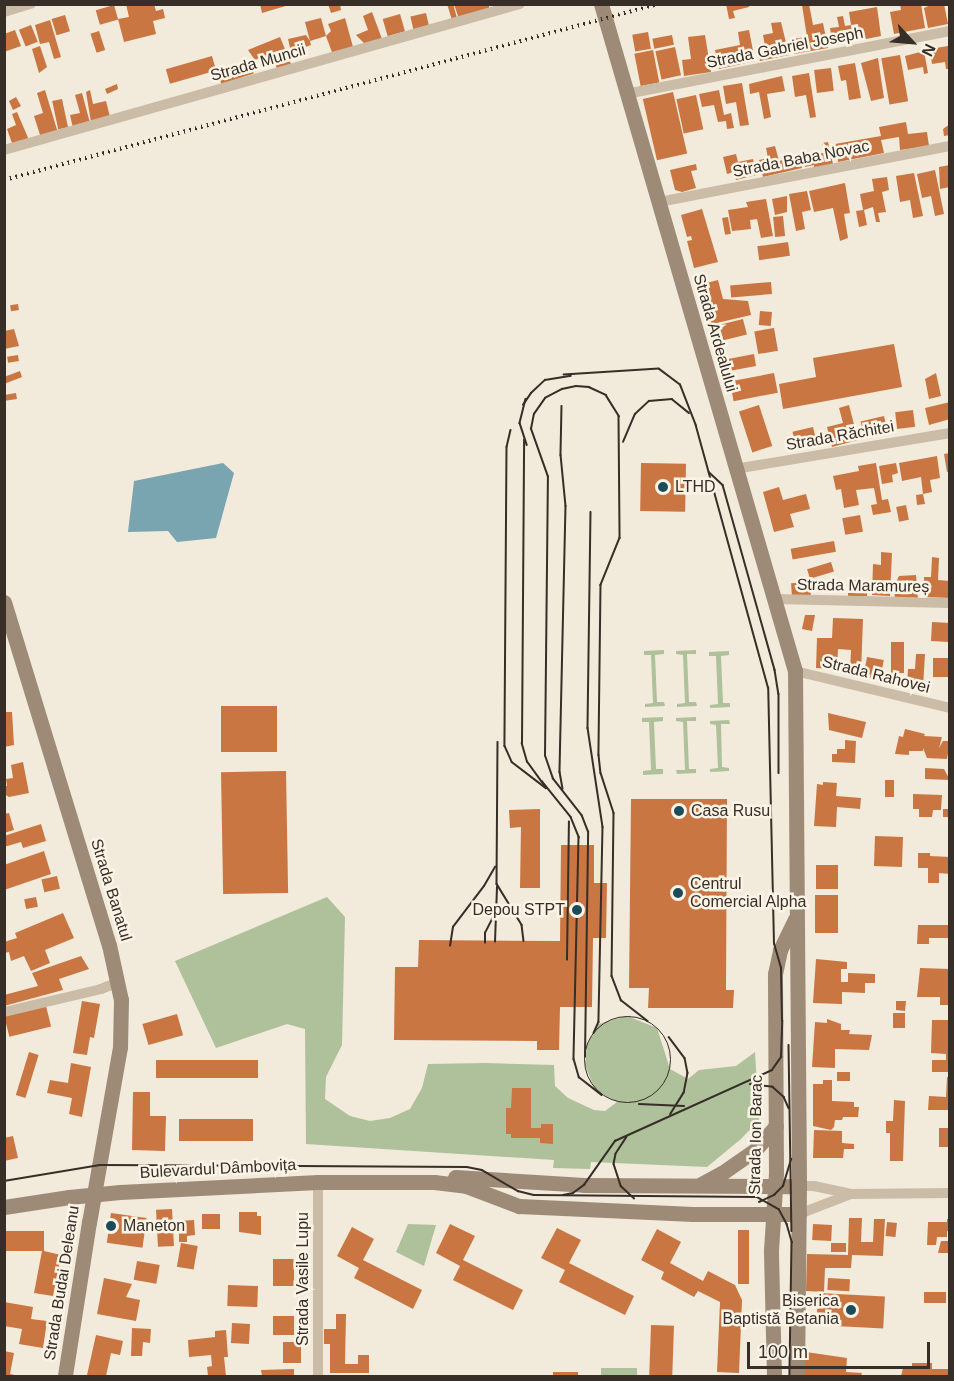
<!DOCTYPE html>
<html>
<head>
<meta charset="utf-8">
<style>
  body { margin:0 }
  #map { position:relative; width:954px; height:1381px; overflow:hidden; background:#f2eada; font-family:Helvetica,sans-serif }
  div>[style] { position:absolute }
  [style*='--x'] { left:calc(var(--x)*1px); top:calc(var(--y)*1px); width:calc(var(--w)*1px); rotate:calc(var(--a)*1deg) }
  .green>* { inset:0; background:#aec19a; transform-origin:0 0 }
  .water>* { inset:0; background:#79a5b0 }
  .building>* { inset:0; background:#c97642; transform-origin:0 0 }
  .street>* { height:10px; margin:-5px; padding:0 5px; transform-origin:5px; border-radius:5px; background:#cabca6 }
  .secondary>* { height:15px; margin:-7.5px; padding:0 7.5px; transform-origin:7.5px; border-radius:7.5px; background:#9e8b77 }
  .tram>* { height:1.5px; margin:-0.75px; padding:0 0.75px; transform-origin:0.75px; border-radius:0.75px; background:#362e27 }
  .tram>.ring { margin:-0.75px; padding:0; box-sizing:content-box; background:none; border:1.5px solid #362e27; border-radius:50% }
  .rail>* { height:4px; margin-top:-2px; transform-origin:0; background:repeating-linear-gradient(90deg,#362e27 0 1.5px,transparent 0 6px) }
  .dots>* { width:16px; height:16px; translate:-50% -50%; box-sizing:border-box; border:3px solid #faf4e7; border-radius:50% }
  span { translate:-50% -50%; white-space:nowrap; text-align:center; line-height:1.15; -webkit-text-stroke:5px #faf4e7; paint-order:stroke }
  .street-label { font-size:16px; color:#362e27 }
  .poi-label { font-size:16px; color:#362e27 }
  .left { translate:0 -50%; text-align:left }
  .right { translate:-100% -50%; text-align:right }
  .frame { position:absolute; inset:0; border:6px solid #362e27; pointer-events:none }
  .north { position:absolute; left:882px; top:12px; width:60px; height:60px; -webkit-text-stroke:4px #faf4e7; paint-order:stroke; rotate:116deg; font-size:16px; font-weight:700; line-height:24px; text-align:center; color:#362e27 }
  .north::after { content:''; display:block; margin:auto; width:21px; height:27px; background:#362e27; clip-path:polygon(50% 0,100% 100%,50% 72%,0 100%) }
  .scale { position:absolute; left:747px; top:1342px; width:183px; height:27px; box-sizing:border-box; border:3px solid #362e27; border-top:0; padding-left:8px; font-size:18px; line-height:21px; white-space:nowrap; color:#362e27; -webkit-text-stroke:4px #faf4e7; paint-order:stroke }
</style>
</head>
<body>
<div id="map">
  <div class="green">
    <i style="clip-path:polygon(664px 650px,664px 654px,655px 655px,657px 702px,664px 702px,665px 706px,645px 707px,645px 704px,653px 703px,651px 655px,644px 655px,644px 651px)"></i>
    <i style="clip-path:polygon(696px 650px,696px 654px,687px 654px,689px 702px,696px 702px,697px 706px,677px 707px,677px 704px,685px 703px,683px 655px,676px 654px,676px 651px)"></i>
    <i style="clip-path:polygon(729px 651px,729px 655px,721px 656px,723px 703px,730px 703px,730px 707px,710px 708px,710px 705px,718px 704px,716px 656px,709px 656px,709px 652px)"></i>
    <i style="clip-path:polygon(663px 717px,663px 721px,654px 722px,656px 769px,663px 769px,663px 774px,643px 775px,643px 771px,651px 770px,649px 722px,642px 722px,642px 718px)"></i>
    <i style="clip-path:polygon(696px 717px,696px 721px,687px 721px,689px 769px,696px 769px,696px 773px,677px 774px,676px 770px,685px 770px,683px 722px,676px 721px,676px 718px)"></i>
    <i style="clip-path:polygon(729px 720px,730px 724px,721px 724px,722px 767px,729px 768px,729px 771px,710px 772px,710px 769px,718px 768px,716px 725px,710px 724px,710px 721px)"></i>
    <i style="clip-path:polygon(327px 897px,345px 917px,342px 1045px,326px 1077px,325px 1099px,350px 1116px,370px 1121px,390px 1118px,410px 1109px,422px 1088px,428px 1064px,486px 1063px,554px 1065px,555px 1086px,568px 1098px,594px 1110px,605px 1111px,617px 1102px,595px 1090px,585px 1065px,587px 1045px,598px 1024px,627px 1016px,657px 1028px,670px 1069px,688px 1079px,699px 1070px,736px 1066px,755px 1052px,759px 1120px,741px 1139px,707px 1167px,591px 1162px,590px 1169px,553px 1168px,554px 1160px,306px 1144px,305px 1029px,287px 1024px,216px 1048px,175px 961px)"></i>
    <i style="clip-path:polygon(408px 1224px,436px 1225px,424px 1266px,396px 1252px)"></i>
    <i style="left:637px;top:1368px;width:8px;height:36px;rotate:90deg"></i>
  </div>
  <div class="water">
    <i style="clip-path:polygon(223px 463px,234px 473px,216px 538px,177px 542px,168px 531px,128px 532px,134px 481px)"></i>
  </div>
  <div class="building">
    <i style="clip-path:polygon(126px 4px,154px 4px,156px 11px,163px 9px,165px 18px,153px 21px,156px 34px,124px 42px,118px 19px,129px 17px)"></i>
    <i style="clip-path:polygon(260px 4px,289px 4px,289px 5px,262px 13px)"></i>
    <i style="clip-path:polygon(328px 4px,340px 4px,341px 10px,331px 13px)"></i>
    <i style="clip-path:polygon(447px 4px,453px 4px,457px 18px,452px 20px)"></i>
    <i style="clip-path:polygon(454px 4px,489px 4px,489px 9px,459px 19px)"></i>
    <i style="clip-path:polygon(726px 4px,749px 4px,749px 7px,733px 11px,735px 18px,729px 19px)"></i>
    <i style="clip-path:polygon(809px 4px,813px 25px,823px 23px,828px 48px,794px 54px,792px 39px,807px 37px,802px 5px)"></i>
    <i style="clip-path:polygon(900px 4px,921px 4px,925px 28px,894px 34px,890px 12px,901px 10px)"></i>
    <i style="clip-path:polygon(933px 4px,944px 4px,948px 24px,928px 28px,924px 8px)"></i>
    <i style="left:114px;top:5px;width:15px;height:19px;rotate:74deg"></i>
    <i style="clip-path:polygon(877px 7px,881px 36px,861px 40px,858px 24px,851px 25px,854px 41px,833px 45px,830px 28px,839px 27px,837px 17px,843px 16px,845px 26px,851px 25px,849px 12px)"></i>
    <i style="clip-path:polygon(372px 12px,382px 39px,366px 45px,356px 35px,368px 30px,363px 16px)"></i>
    <i style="left:426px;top:13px;width:13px;height:16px;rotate:77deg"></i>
    <i style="left:400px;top:14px;width:18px;height:18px;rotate:74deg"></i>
    <i style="left:65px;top:15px;width:17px;height:14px;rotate:73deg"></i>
    <i style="clip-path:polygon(321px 18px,326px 36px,331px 31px,328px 24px,345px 18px,353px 47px,333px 55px,326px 36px,310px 41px,311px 45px,291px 52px,288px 39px,306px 35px,310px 41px,305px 22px)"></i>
    <i style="clip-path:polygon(50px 20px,61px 57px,54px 59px,49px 42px,40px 44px,35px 25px)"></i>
    <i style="clip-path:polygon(781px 22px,789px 55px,760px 61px,758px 47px,765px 46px,763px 35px,773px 33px,771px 23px)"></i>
    <i style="left:31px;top:25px;width:18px;height:13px;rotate:68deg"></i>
    <i style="clip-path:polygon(15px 30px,21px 46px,4px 52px,4px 34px)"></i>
    <i style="clip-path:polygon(749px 30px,755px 61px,719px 69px,715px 50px,740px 45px,738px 32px)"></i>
    <i style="left:99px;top:31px;width:20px;height:9px;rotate:72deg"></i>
    <i style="left:648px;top:32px;width:17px;height:16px;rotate:80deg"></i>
    <i style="left:672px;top:35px;width:10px;height:20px;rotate:79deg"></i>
    <i style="clip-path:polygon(705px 35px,711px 72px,684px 76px,682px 60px,691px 59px,688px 37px)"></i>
    <i style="clip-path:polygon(280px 37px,291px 64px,277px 69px,271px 53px,255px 60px,248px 50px)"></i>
    <i style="clip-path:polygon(40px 46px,47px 67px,39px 73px,32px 49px)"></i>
    <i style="clip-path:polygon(948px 46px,950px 69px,946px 69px,945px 62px,932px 64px,930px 49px)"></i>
    <i style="left:675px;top:47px;width:29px;height:20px;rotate:78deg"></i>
    <i style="left:653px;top:50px;width:33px;height:19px;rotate:79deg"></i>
    <i style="clip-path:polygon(924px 51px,928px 73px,924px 74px,923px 67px,908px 70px,905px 56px)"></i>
    <i style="left:900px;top:55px;width:47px;height:19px;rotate:80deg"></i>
    <i style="left:212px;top:56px;width:15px;height:48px;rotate:74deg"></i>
    <i style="clip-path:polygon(878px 58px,884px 98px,871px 101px,861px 63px)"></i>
    <i style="clip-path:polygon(855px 63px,861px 98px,849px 100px,846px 80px,841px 81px,838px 66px)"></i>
    <i style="left:251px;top:65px;width:9px;height:34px;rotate:72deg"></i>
    <i style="left:831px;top:68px;width:23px;height:17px;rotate:83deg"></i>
    <i style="clip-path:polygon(809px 73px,816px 117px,810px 118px,806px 95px,795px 97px,792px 76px)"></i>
    <i style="clip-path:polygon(782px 76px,785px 91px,767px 94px,771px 117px,764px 119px,759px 92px,750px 94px,749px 84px)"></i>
    <i style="clip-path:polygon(742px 83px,749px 125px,740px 126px,736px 102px,726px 104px,723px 86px)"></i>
    <i style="clip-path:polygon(117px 84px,118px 89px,107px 94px,105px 89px)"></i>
    <i style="clip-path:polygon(45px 90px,58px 133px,41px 138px,34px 116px,43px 113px,37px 93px)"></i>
    <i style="clip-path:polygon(90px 90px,93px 104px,106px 101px,110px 117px,91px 122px,86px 92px)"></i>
    <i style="clip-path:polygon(719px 90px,724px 115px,731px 113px,734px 128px,727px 129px,726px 121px,718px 122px,714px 105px,702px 107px,699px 94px)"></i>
    <i style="left:673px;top:92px;width:63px;height:31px;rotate:77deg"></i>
    <i style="clip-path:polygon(82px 93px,90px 123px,73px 128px,70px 115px,80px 113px,75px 95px)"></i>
    <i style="left:696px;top:95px;width:35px;height:20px;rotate:78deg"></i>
    <i style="clip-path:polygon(16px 97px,21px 106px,13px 110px,9px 101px)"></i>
    <i style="left:62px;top:99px;width:29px;height:10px;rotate:78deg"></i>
    <i style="clip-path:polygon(17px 112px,29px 140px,13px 146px,7px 129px,16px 125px,12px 114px)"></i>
    <i style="clip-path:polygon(906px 122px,908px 134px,927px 132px,929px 146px,900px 150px,899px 137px,881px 140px,884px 153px,838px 162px,835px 144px,881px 136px,879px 127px)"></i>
    <i style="clip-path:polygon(950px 124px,950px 135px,944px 136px,943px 129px)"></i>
    <i style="clip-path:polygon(828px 142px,833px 164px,814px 169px,814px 165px,805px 167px,802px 154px,824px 153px,822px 143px)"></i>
    <i style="clip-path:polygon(775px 146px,779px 161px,800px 156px,802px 168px,763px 177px,759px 160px,768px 158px,766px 148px)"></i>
    <i style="clip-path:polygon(736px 154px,738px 162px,753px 159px,756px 175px,736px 180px,734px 172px,727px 174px,723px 157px)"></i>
    <i style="clip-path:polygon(696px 164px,697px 170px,691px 171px,696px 188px,682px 192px,675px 190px,670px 170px)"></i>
    <i style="clip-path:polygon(950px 165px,950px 187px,940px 189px,939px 167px)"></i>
    <i style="clip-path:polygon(935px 170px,944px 214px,935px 216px,931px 196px,922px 198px,917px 174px)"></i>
    <i style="clip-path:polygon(914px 173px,923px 216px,913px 218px,910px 200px,900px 202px,896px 176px)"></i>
    <i style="clip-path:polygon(887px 177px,889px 190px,882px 192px,886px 212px,878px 213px,880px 222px,876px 222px,873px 207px,864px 210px,867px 225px,859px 227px,856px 211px,863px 210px,860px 194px,874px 191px,872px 179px)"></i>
    <i style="clip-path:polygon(845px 183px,850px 213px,844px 214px,848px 238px,840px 241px,833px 208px,814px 212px,809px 191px)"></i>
    <i style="clip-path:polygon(807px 191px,811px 210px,802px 212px,805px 229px,796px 231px,789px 194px)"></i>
    <i style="clip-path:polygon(787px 196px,787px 212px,775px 215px,772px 199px)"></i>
    <i style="clip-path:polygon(766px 199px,773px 236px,761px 238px,757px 219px,750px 220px,751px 229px,732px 231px,728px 210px,748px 207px,746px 202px)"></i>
    <i style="clip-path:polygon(702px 209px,718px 262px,694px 268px,687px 241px,692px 240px,691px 236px,687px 237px,681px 215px)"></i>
    <i style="left:783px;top:216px;width:20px;height:10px;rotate:84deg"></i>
    <i style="left:728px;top:217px;width:17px;height:6px;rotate:80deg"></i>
    <i style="left:788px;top:242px;width:14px;height:31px;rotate:82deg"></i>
    <i style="clip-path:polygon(718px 280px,723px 299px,748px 301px,751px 315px,708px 325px,699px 285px)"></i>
    <i style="left:771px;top:282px;width:12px;height:41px;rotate:85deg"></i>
    <i style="left:18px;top:304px;width:6px;height:8px;rotate:81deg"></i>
    <i style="left:760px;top:311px;width:12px;height:14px;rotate:5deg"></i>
    <i style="left:743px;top:319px;width:16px;height:28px;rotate:76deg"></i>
    <i style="left:774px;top:328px;width:23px;height:20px;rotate:80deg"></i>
    <i style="clip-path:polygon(14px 329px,19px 346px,4px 349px,4px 331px)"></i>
    <i style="clip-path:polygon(894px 344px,902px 387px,783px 409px,779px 384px,816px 377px,813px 358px)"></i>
    <i style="clip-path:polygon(754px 354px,756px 366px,729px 371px,723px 360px)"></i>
    <i style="left:18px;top:355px;width:6px;height:11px;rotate:81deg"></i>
    <i style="clip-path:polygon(20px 371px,22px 377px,4px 384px,4px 377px)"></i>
    <i style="left:774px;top:373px;width:20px;height:45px;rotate:79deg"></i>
    <i style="clip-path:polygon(936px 373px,941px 396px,929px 399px,925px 379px)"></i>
    <i style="left:16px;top:393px;width:6px;height:12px;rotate:81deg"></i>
    <i style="clip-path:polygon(950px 402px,950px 419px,929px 425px,925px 408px)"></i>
    <i style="left:759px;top:405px;width:43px;height:21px;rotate:72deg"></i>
    <i style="clip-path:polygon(849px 405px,858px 440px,832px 447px,827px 427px,843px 423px,839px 408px)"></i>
    <i style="left:913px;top:410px;width:17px;height:18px;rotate:83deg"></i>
    <i style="left:884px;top:416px;width:17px;height:24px;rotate:77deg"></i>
    <i style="left:813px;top:427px;width:17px;height:21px;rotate:77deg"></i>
    <i style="clip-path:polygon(950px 453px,950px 471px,947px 472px,944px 454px)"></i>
    <i style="clip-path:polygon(937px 456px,940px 478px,930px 480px,932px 492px,923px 494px,925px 504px,917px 505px,916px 495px,923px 494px,921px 477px,902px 481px,899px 463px)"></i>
    <i style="left:641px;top:463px;width:45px;height:48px;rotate:1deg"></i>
    <i style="clip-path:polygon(876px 463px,882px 500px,888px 499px,891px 512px,873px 515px,871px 505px,877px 504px,874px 488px,856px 490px,859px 505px,844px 508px,841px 489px,836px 490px,833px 476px,859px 471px,858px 466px)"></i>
    <i style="clip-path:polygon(896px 463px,898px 473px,892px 475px,893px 482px,882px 484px,879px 466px)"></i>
    <i style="clip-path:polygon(779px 487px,783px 500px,806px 494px,810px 509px,790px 514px,794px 527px,774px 532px,763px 492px)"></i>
    <i style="left:906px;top:505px;width:15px;height:10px;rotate:79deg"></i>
    <i style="left:860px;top:515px;width:17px;height:18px;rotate:80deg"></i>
    <i style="left:834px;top:541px;width:11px;height:44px;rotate:80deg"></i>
    <i style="clip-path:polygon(881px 552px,892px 553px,890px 596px,872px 595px,873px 564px,881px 565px)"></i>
    <i style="clip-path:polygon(932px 557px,939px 558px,938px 580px,950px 581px,950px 598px,924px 597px,924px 577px,931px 577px)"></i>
    <i style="left:831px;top:562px;width:10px;height:25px;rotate:73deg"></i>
    <i style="clip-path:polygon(916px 575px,918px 600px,895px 601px,894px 586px,899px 576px)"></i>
    <i style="left:848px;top:580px;width:19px;height:16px"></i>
    <i style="left:810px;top:582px;width:15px;height:19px;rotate:86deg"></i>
    <i style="clip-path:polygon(805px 615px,815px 615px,812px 631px,802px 629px)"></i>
    <i style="clip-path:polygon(833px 618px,863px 619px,861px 673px,850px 673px,851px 650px,838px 649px,837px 669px,816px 668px,817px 638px,832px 638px)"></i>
    <i style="left:932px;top:622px;width:18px;height:19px;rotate:3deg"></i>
    <i style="left:891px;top:642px;width:13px;height:31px"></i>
    <i style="clip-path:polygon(916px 654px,925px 654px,923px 687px,907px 686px,908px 669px,915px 669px)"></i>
    <i style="left:867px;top:657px;width:17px;height:20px;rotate:10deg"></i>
    <i style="left:933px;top:658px;width:17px;height:19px"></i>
    <i style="left:221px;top:706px;width:56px;height:46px"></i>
    <i style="clip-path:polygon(4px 712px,12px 712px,14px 745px,4px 747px)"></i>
    <i style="clip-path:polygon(828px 713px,866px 722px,862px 738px,829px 730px)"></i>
    <i style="clip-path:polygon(905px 729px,925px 734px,924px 736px,942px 737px,939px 748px,943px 741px,950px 741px,947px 759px,927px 758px,923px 748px,923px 751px,909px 751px,909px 755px,895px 754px,899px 736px,903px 737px)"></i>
    <i style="clip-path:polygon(845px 740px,856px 741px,855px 763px,832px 762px,832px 754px,837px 754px,837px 749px,845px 749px)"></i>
    <i style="clip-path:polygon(23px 762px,29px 793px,9px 797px,4px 794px,4px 786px,7px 786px,6px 779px,13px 778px,11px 765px)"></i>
    <i style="clip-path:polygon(925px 768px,944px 769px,950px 780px,925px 779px)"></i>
    <i style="left:286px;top:771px;width:122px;height:65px;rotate:89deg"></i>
    <i style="left:885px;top:780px;width:9px;height:17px"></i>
    <i style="clip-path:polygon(823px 782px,837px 783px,836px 796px,861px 798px,860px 809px,837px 807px,836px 827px,814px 826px,817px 784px,823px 785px)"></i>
    <i style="clip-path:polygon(913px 794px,942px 795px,941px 810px,933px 810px,932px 817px,919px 817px,919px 809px,913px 809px)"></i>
    <i style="clip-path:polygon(631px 799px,727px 799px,726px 990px,734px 990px,733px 1008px,648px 1008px,649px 988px,629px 988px)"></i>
    <i style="clip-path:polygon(540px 809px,540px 888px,520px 888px,521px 827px,510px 828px,509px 810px)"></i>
    <i style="left:943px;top:809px;width:7px;height:8px"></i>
    <i style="clip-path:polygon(9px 813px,14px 830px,4px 833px,4px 814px)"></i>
    <i style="clip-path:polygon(41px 824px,46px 841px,23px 848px,21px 842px,4px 847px,4px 836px)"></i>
    <i style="left:875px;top:836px;width:28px;height:30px;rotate:2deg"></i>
    <i style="clip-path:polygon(561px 845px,594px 845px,594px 883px,607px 883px,606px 938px,593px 938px,592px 1007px,560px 1007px,559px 1050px,537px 1050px,537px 1041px,394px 1040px,395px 967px,418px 967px,419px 940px,560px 941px)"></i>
    <i style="clip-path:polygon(44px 851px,51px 874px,4px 890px,4px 865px)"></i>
    <i style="clip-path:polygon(918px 853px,930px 853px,930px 856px,950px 857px,950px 874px,939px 873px,939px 883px,928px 883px,928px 868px,918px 868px)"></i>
    <i style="left:816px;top:865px;width:22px;height:24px"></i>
    <i style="left:57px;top:876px;width:13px;height:16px;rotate:77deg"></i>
    <i style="left:815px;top:895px;width:23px;height:38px"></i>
    <i style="left:36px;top:897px;width:10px;height:12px;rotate:79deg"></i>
    <i style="clip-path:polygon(63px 913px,74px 938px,45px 950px,50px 963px,31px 971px,24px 956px,11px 961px,9px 952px,4px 953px,4px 942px,17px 938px,15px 933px)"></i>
    <i style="clip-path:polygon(918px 925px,950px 925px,950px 938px,929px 938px,929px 944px,917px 944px)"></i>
    <i style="clip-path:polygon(81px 956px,89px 969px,59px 979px,63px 990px,4px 1006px,4px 995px,38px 986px,32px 973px)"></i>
    <i style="clip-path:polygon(816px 959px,847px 962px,847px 969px,841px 969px,841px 982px,848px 982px,848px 973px,875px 974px,875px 983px,865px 983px,865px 993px,842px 992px,842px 1004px,813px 1003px)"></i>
    <i style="clip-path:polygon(920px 968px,950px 969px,950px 1005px,940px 1005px,940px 997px,917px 997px)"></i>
    <i style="clip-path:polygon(82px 1001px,100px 1004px,94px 1038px,90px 1037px,87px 1055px,73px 1053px)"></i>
    <i style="clip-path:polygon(896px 1001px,906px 1001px,905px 1011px,896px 1010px)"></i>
    <i style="left:46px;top:1006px;width:21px;height:43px;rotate:76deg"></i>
    <i style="left:893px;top:1013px;width:12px;height:15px"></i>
    <i style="left:177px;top:1014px;width:22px;height:36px;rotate:74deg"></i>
    <i style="clip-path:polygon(827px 1019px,841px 1024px,841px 1030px,850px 1030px,849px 1034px,872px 1035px,869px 1050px,835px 1049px,835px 1068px,812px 1067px,815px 1022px,827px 1023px)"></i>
    <i style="clip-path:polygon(932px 1020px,950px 1020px,950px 1072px,932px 1072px,932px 1060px,946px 1060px,946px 1054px,931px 1053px)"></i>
    <i style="left:29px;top:1052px;width:10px;height:45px;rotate:17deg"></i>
    <i style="left:156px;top:1060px;width:102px;height:18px"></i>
    <i style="clip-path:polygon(71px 1063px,91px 1067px,82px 1117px,69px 1114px,72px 1098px,47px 1093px,50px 1080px,68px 1083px)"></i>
    <i style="left:837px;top:1072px;width:13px;height:9px"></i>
    <i style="clip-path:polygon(947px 1077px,950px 1077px,950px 1110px,928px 1110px,929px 1096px,946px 1097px)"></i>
    <i style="clip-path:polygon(823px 1080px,832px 1080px,832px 1101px,854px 1102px,854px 1107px,859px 1107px,858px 1117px,843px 1117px,842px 1120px,835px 1120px,834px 1127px,831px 1130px,813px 1126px,813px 1084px,823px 1084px)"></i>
    <i style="clip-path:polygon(512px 1088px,531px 1088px,531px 1128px,541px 1128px,541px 1124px,553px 1124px,553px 1144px,540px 1143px,540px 1138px,511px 1138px,511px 1134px,506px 1134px,506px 1108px,511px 1108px)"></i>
    <i style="clip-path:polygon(133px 1092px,150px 1092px,150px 1116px,166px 1116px,165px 1151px,132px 1150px)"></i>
    <i style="clip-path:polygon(894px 1100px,905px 1101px,903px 1161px,890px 1161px,890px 1133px,886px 1133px,886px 1121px,893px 1121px)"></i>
    <i style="left:179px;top:1119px;width:74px;height:22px"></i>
    <i style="left:939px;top:1128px;width:11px;height:19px"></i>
    <i style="clip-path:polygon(814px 1130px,842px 1131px,842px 1143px,854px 1144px,854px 1149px,844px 1149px,843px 1158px,813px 1158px)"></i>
    <i style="clip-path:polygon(13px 1136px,18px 1158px,4px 1161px,4px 1138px)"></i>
    <i style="left:172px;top:1209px;width:37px;height:16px;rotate:87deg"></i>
    <i style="clip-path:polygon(239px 1212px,257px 1212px,257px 1216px,261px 1216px,261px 1235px,239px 1232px)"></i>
    <i style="left:111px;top:1213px;width:36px;height:30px;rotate:8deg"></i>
    <i style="left:202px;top:1214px;width:18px;height:15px"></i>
    <i style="clip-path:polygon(849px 1218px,862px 1218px,861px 1242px,873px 1242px,874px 1219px,885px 1219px,883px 1256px,852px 1255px,851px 1268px,825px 1268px,824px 1292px,806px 1291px,807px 1254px,848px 1255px)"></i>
    <i style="clip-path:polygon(947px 1219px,950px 1219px,950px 1231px,947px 1231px,947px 1237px,937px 1237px,936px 1245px,927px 1245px,928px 1222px,947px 1222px)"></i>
    <i style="clip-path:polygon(194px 1220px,195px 1235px,187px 1236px,187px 1242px,179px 1242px,179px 1221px)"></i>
    <i style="left:887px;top:1222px;width:10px;height:14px;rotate:6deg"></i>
    <i style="clip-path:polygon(450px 1224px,475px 1236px,463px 1260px,523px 1290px,513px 1310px,453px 1280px,460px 1266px,436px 1253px)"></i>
    <i style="left:813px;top:1224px;width:19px;height:16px;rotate:3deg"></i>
    <i style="clip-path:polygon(352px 1227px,374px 1239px,363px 1260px,422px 1290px,413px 1309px,354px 1278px,359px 1268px,337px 1256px)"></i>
    <i style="clip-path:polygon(557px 1228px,581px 1240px,569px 1263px,634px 1296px,625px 1315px,559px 1282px,565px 1270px,541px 1258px)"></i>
    <i style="clip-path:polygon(657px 1229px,681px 1242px,670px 1263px,703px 1281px,708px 1271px,735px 1285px,742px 1300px,739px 1373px,717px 1372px,720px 1302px,698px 1291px,694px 1297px,661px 1279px,664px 1272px,641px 1260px)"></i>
    <i style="left:749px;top:1230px;width:54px;height:11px;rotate:90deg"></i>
    <i style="clip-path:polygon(4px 1231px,44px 1231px,44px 1251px,61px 1255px,53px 1296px,34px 1293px,42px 1251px,4px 1251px)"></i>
    <i style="clip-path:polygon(941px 1241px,950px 1241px,950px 1253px,938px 1253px)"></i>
    <i style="left:181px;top:1243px;width:17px;height:24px;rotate:10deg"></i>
    <i style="left:831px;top:1243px;width:15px;height:9px"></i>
    <i style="left:273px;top:1259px;width:21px;height:27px"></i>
    <i style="left:137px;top:1261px;width:23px;height:19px;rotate:10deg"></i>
    <i style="clip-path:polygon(104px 1278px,132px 1284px,126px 1297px,140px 1300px,136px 1321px,97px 1314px)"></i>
    <i style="left:828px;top:1278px;width:22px;height:12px;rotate:3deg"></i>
    <i style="left:228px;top:1285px;width:30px;height:21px;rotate:2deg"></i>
    <i style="left:924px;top:1292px;width:22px;height:11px"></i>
    <i style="left:818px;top:1293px;width:67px;height:32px;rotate:3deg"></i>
    <i style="clip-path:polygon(4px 1302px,33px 1307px,31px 1319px,47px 1321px,43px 1348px,19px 1344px,22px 1329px,4px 1326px)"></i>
    <i style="clip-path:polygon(336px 1314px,346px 1314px,345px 1364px,358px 1364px,358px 1355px,369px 1355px,369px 1373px,330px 1373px,330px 1344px,324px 1344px,324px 1329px,336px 1329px)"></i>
    <i style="left:273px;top:1316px;width:21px;height:19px"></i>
    <i style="left:232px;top:1323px;width:18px;height:20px;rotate:3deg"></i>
    <i style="left:651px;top:1325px;width:23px;height:51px;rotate:2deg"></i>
    <i style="clip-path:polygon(132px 1328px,151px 1329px,150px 1343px,143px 1342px,142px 1356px,131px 1356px)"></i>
    <i style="clip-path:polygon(226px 1330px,228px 1357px,224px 1357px,226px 1376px,208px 1376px,207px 1367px,212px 1366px,211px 1355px,189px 1357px,188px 1340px,215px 1337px,215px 1331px)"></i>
    <i style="clip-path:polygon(96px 1335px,123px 1341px,120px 1355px,111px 1353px,106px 1376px,87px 1375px)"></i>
    <i style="left:283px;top:1342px;width:18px;height:21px"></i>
    <i style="clip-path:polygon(4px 1351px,14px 1353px,10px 1374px,19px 1376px,4px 1376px)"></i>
    <i style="clip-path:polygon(806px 1352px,847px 1358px,846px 1372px,862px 1373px,861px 1376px,803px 1376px)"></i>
    <i style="clip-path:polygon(912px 1363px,932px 1363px,932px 1369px,950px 1369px,950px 1376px,901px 1376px,903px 1368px,912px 1368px)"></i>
    <i style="clip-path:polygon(294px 1369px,294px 1376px,262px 1376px,261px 1370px)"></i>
    <i style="left:553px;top:1372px;width:25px;height:4px"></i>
  </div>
  <div class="street">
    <i style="--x:4;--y:12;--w:28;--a:-17"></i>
    <i style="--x:626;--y:94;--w:330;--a:-11"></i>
    <i style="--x:4;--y:150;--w:536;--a:-15.8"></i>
    <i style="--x:659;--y:202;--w:296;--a:-10.9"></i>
    <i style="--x:735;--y:469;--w:218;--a:-9.5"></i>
    <i style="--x:775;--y:599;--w:175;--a:1.3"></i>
    <i style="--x:795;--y:671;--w:159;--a:13.4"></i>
    <i style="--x:4;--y:1012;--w:100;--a:-13.3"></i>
    <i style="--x:101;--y:989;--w:18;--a:-22"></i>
    <i style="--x:799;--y:1186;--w:15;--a:0"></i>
    <i style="--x:814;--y:1186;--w:38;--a:12"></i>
    <i style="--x:851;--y:1194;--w:99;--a:-0.6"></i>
    <i style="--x:799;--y:1214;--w:56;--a:-21"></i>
    <i style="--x:318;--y:1376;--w:194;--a:-90"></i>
  </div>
  <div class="secondary">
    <i style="--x:601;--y:4;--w:695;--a:73.78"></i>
    <i style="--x:795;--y:671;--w:515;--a:89.55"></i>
    <i style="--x:799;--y:1186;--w:190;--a:90.6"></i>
    <i style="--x:4;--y:602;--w:359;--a:73"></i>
    <i style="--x:109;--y:945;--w:56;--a:77.7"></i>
    <i style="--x:121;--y:1000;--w:47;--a:91.2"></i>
    <i style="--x:120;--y:1047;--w:178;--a:100"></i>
    <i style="--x:89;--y:1222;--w:156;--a:98.9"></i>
    <i style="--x:455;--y:1177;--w:129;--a:3.5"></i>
    <i style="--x:584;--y:1185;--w:215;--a:0.3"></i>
    <i style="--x:701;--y:1184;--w:24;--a:-28"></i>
    <i style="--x:722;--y:1173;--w:40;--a:-34.9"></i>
    <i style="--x:755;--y:1150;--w:32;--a:-49"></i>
    <i style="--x:4;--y:1207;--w:66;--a:-8.7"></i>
    <i style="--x:69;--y:1197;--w:51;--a:-5.6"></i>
    <i style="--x:120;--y:1192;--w:198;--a:-2.9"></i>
    <i style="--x:318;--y:1182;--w:116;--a:0"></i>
    <i style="--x:434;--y:1182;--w:32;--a:7"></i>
    <i style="--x:466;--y:1186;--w:57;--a:20.7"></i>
    <i style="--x:519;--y:1206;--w:174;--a:2.6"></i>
    <i style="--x:693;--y:1214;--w:106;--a:0"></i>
    <i style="--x:774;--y:1376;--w:126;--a:-91.4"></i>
    <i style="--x:771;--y:1250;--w:77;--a:-86.3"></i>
    <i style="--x:776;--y:1173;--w:199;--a:-90.3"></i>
    <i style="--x:775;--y:974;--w:25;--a:-78"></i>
    <i style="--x:780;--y:950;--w:34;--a:-64"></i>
  </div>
  <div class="tram">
    <i style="--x:526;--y:399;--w:25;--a:104"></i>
    <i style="--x:520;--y:423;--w:23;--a:72"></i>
    <i style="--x:523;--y:405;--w:14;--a:-56"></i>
    <i style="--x:531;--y:393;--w:19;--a:-43"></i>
    <i style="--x:545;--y:380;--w:26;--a:-9"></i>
    <i style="--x:562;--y:406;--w:49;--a:91.2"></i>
    <i style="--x:561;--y:455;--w:51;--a:84.4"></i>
    <i style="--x:566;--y:506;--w:266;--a:91.3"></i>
    <i style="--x:560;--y:772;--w:17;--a:80"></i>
    <i style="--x:511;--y:430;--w:17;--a:103"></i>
    <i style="--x:507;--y:447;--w:299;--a:90.4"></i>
    <i style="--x:505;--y:746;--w:17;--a:66"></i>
    <i style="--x:512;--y:762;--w:43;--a:37.4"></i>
    <i style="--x:546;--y:788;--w:32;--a:-126"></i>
    <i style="--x:527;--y:762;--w:19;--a:-106"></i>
    <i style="--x:522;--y:744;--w:304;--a:-89.6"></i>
    <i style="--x:623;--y:442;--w:30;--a:-67"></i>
    <i style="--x:635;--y:414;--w:19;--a:-43"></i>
    <i style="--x:649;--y:401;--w:23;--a:-5"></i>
    <i style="--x:672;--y:399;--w:22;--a:39"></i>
    <i style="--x:709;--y:472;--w:19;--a:43"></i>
    <i style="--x:723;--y:485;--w:192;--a:74.3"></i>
    <i style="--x:775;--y:670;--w:24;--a:81"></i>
    <i style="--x:779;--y:694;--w:79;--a:90"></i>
    <i style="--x:591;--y:512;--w:216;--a:90.8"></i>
    <i style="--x:588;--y:728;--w:100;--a:81.4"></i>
    <i style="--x:603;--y:827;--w:195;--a:91.2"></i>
    <i style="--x:599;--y:1022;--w:12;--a:114"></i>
    <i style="--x:498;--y:742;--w:142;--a:90.4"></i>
    <i style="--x:497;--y:884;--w:48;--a:58.6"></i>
    <i style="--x:522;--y:925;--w:16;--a:83"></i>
    <i style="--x:542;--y:781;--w:46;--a:51.1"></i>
    <i style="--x:571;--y:817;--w:22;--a:68"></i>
    <i style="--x:579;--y:837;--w:222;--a:91.3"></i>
    <i style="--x:574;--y:1059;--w:19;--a:74"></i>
    <i style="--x:579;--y:1077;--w:29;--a:38"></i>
    <i style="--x:495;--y:942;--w:55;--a:-87.9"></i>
    <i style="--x:485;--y:943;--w:10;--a:-90"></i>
    <i style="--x:485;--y:933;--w:20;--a:-63"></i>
    <i style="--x:450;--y:946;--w:19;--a:-81"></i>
    <i style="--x:453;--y:927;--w:51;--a:-52.9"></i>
    <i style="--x:484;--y:886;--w:22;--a:-60"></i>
    <i style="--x:567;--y:960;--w:138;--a:-89.2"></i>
    <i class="ring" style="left:585px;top:1017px;width:84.5px;height:84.5px"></i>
    <i style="--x:669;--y:1037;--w:26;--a:53"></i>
    <i style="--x:685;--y:1058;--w:15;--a:79"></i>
    <i style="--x:688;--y:1073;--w:20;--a:101"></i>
    <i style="--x:684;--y:1093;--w:25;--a:122"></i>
    <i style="--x:789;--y:1045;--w:186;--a:89.1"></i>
    <i style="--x:585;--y:1057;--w:225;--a:-89.2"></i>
    <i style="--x:588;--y:832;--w:17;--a:-111"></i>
    <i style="--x:582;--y:816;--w:47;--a:-128.1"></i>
    <i style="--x:553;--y:779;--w:24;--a:-109"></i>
    <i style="--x:545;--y:756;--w:279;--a:-89.4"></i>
    <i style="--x:548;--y:477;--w:51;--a:-109.5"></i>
    <i style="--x:531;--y:429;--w:15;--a:-79"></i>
    <i style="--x:534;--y:414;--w:19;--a:-55"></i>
    <i style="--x:545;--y:398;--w:19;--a:-28"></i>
    <i style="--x:562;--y:389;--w:14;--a:-12"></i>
    <i style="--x:576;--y:386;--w:13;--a:4"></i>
    <i style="--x:589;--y:387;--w:19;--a:25"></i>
    <i style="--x:606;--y:395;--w:25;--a:58"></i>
    <i style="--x:619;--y:416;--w:122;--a:89.5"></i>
    <i style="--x:620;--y:538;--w:51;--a:112"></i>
    <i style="--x:601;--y:585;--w:170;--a:90.7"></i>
    <i style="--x:599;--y:755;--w:18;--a:84"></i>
    <i style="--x:601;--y:773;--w:42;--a:72"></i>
    <i style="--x:614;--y:813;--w:163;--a:90.7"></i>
    <i style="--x:612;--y:976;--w:26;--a:69"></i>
    <i style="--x:621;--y:1000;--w:34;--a:38"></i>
    <i style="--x:750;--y:1084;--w:23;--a:7"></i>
    <i style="--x:773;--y:1087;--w:15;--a:42"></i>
    <i style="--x:784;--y:1097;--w:12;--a:66"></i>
    <i style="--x:639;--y:1104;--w:45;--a:2.5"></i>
    <i style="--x:627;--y:1137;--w:20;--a:123"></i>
    <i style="--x:616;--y:1154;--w:10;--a:101"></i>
    <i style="--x:614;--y:1164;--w:23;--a:72"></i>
    <i style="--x:621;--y:1186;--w:18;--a:43"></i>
    <i style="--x:4;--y:1181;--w:97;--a:-9.5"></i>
    <i style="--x:100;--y:1165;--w:367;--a:0.3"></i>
    <i style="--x:467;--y:1167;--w:15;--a:11"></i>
    <i style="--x:482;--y:1170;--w:42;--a:30.3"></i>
    <i style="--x:518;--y:1191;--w:16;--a:14"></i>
    <i style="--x:534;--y:1195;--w:223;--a:0.5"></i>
    <i style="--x:757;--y:1197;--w:25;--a:29"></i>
    <i style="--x:779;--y:1209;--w:17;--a:62"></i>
    <i style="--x:787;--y:1224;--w:19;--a:74"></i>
    <i style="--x:792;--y:1242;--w:134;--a:90.9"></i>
    <i style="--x:563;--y:1195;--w:10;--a:-11"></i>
    <i style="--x:573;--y:1193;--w:14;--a:-36"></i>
    <i style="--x:584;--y:1185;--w:54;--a:-54.8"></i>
    <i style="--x:615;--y:1141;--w:172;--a:-24.3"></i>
    <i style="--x:772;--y:1070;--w:16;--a:-55"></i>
    <i style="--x:781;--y:1057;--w:36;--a:-88"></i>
    <i style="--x:782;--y:1021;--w:53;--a:-91.1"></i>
    <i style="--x:781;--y:968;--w:25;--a:-106"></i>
    <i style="--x:774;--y:944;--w:256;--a:-91.3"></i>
    <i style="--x:768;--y:688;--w:272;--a:-105.4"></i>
    <i style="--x:696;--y:426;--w:44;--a:-111.3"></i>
    <i style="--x:680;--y:385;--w:26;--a:-143"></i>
    <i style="--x:659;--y:369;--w:95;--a:176.4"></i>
    <i style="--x:759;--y:1202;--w:17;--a:-25"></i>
    <i style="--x:774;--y:1195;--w:13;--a:-45"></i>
    <i style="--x:783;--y:1186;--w:28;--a:-73"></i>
  </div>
  <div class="rail">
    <i style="--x:4;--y:180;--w:677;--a:-15.06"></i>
  </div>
  <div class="dots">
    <i style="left:663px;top:487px;background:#1c4c59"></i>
    <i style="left:679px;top:811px;background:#1c4c59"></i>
    <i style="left:678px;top:893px;background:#1c4c59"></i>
    <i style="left:577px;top:910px;background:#1c4c59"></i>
    <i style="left:111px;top:1226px;background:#1c4c59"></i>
    <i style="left:851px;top:1310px;background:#1c4c59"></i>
  </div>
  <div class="street-label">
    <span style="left:785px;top:48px;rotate:-11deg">Strada Gabriel Joseph</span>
    <span style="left:258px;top:63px;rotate:-16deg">Strada Muncii</span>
    <span style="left:801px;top:159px;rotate:-11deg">Strada Baba Novac</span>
    <span style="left:715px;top:333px;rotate:74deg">Strada Ardealului</span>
    <span style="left:840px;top:436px;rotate:-10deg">Strada Răchitei</span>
    <span style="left:863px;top:586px;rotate:1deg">Strada Maramureș</span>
    <span style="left:876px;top:675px;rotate:14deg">Strada Rahovei</span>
    <span style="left:111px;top:890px;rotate:73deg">Strada Banatul</span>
    <span style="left:756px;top:1135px;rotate:-89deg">Strada Ion Barac</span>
    <span style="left:218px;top:1169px;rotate:-3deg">Bulevardul Dâmbovița</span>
    <span style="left:303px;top:1279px;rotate:-90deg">Strada Vasile Lupu</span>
    <span style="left:62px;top:1283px;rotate:-81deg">Strada Budai Deleanu</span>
  </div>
  <div class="poi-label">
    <span class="left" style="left:675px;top:487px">LTHD</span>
    <span class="left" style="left:691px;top:811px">Casa Rusu</span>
    <span class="left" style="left:690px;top:893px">Centrul<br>Comercial Alpha</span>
    <span class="right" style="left:565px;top:910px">Depou STPT</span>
    <span class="left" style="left:123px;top:1226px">Maneton</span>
    <span class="right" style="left:839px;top:1310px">Biserica<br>Baptistă Betania</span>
  </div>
  <div class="frame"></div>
  <div class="north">N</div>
  <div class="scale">100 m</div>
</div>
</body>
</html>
